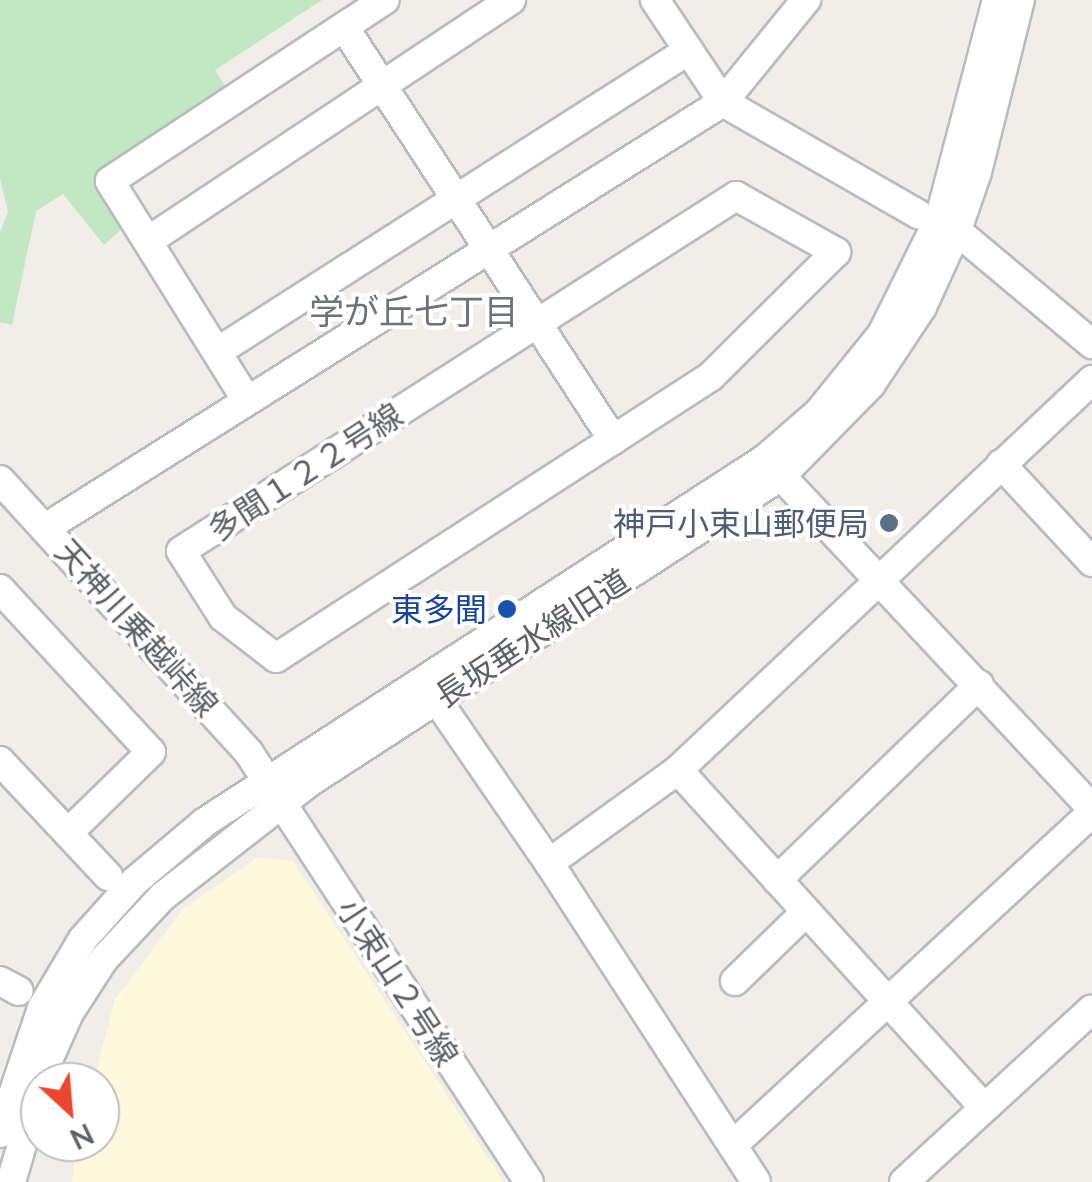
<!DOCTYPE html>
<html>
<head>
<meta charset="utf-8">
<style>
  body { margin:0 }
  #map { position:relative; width:1092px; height:1182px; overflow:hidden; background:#f0eee6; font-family:Lato,"Noto Sans JP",sans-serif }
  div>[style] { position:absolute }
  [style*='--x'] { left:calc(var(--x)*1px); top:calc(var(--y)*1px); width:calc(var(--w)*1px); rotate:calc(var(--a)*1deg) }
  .commercial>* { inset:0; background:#fef8dc }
  .green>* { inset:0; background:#c2e8c3 }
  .roads { filter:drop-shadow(2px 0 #b8bbc0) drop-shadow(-2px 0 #b8bbc0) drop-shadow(0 2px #b8bbc0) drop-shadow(0 -2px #b8bbc0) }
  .minor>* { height:28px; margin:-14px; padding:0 14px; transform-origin:14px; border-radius:14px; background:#fff }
  .dots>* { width:28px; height:28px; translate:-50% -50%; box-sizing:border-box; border:5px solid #fff; border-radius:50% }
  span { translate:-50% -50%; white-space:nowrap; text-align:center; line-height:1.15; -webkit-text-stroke:8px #fff; paint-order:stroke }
  .street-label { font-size:32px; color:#5d6166 }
  .service-label { font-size:32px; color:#4e5e75 }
  .right { translate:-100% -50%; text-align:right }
  .transit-label { font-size:32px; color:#164399 }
  .neighbourhood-label { font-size:35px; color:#6e7378 }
  .north { position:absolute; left:20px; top:1062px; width:100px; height:100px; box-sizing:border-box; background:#fff; border:2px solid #bec0c2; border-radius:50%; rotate:154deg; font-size:28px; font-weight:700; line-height:40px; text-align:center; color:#5d6166 }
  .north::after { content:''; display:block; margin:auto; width:35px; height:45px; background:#ed442f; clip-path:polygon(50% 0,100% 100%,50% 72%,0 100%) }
</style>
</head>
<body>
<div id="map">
  <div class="commercial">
    <i style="clip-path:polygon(258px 857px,293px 861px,504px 1182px,72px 1182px,77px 1142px,100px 1142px,100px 1082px,93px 1082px,115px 999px,183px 909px)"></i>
  </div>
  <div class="green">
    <i style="clip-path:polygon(0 0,322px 0,215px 70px,227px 89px,95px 178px,123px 228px,104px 245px,63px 194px,36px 211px,12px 325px,0 322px,0 232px,8px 212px,0 178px)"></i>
  </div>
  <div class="roads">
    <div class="minor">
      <i style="--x:655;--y:0;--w:123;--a:56.3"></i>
      <i style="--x:723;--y:102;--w:225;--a:29.9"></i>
      <i style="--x:344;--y:27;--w:493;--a:56.9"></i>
      <i style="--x:736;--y:196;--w:115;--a:29.2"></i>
      <i style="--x:836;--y:252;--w:177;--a:135.2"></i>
      <i style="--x:710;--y:377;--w:517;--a:147.08"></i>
      <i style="--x:276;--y:658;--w:67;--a:-142.3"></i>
      <i style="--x:223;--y:617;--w:78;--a:-122.5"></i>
      <i style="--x:181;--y:551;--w:659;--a:-32.6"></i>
      <i style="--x:945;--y:221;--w:192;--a:39.9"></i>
      <i style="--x:148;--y:241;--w:436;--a:-33.6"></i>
      <i style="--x:217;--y:352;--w:560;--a:-32.61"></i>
      <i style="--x:246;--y:399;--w:257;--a:-122"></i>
      <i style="--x:110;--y:181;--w:329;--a:-33.4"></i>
      <i style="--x:768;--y:462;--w:474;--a:46.9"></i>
      <i style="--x:1001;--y:464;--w:134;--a:47.1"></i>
      <i style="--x:0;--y:480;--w:369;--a:47.6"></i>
      <i style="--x:249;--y:753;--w:512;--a:56.87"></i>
      <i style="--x:47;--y:527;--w:798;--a:-32.16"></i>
      <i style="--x:723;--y:102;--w:132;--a:-50.9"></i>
      <i style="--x:0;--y:589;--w:222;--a:47.2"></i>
      <i style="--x:151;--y:752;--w:116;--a:135.7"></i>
      <i style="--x:428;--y:687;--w:214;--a:55.5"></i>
      <i style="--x:549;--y:863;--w:380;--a:57"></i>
      <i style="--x:0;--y:761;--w:158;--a:46.8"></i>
      <i style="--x:678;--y:770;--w:455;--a:47.8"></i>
      <i style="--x:549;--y:863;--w:159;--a:-35.8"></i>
      <i style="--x:678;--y:770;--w:569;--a:-43.29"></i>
      <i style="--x:777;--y:880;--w:281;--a:-44"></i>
      <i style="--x:0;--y:981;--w:21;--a:28"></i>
      <i style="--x:735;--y:981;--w:99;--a:-44.2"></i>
      <i style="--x:0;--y:1133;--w:132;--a:-71.4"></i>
      <i style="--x:42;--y:1008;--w:80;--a:-59.3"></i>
      <i style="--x:83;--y:939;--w:78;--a:-48.1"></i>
      <i style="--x:135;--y:881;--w:92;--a:-40.1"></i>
      <i style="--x:205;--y:822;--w:667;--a:-32.95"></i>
      <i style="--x:765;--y:459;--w:72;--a:-41"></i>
      <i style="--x:819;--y:412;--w:100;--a:-51.1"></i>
      <i style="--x:882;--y:334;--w:131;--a:-63.6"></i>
      <i style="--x:940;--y:217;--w:224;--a:-75.3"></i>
      <i style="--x:733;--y:1145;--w:489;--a:-42.8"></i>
      <i style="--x:11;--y:1182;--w:118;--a:-73.7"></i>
      <i style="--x:44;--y:1069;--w:61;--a:-65.9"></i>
      <i style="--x:69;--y:1013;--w:64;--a:-57.1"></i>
      <i style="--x:104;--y:959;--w:86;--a:-46.9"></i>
      <i style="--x:163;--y:896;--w:184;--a:-37.9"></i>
      <i style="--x:308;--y:783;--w:564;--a:-32.99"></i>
      <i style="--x:781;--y:476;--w:129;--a:-45.6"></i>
      <i style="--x:871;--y:384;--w:92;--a:-56.5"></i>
      <i style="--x:922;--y:307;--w:85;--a:-65.6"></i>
      <i style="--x:957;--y:230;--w:61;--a:-71"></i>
      <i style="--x:977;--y:172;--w:177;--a:-76"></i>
      <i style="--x:904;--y:1182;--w:255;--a:-42.6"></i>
    </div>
  </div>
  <div class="dots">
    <i style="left:889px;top:523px;background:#5c6f8a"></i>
    <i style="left:507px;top:609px;background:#1a4fb4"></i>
  </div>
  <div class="street-label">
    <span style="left:305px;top:472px;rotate:-33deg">多聞１２２号線</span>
    <span style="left:137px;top:628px;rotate:48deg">天神川乗越峠線</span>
    <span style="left:532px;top:638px;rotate:-33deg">長坂垂水線旧道</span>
    <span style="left:398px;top:982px;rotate:57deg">小束山２号線</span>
  </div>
  <div class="service-label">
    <span class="right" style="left:869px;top:523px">神戸小束山郵便局</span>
  </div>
  <div class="transit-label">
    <span class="right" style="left:487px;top:609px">東多聞</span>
  </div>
  <div class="neighbourhood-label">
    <span style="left:414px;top:310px">学が丘七丁目</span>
  </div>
  <div class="north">N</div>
</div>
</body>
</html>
